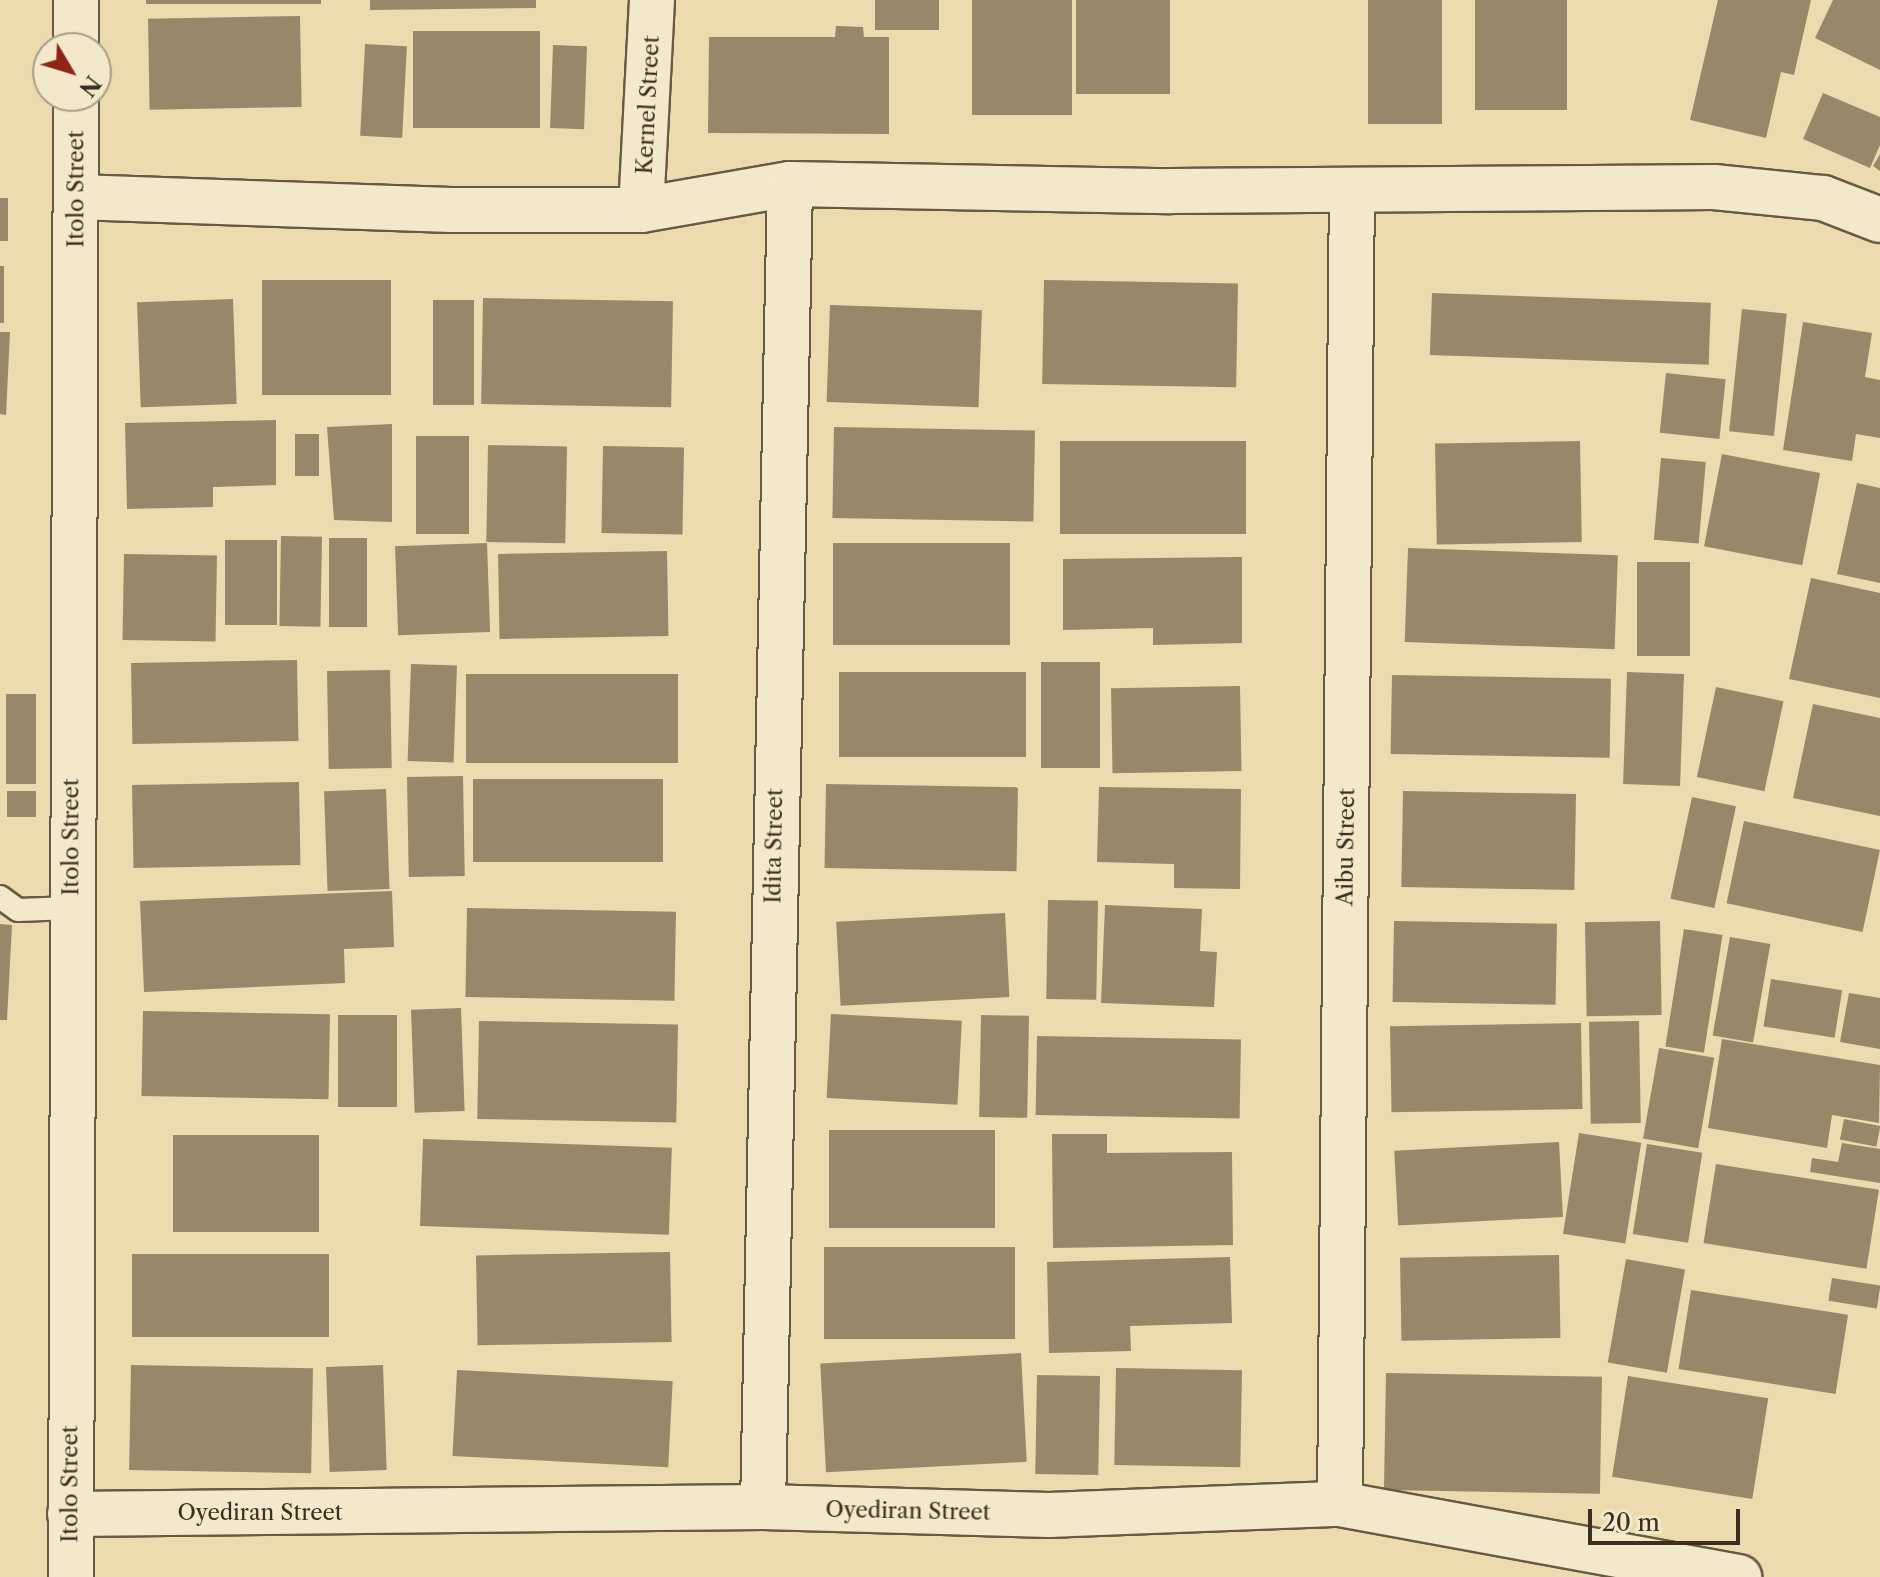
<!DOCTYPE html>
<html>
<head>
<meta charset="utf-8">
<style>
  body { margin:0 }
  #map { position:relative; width:1880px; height:1577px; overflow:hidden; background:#ecdbae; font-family:"Libre Caslon Text",serif }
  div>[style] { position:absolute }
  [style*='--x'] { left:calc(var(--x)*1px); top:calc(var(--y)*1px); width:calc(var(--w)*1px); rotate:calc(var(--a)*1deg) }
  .building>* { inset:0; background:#978869; transform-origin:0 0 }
  .roads { filter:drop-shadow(2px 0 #675a43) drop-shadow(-2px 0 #675a43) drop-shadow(0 2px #675a43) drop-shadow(0 -2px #675a43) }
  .lane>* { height:22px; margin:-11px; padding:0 11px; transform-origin:11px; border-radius:11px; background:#f3e8ca }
  .street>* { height:44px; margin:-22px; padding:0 22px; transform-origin:22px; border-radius:22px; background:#f3e8ca }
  span { translate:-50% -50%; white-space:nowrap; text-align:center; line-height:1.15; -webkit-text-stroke:6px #f3e8ca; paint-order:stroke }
  .street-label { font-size:22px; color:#3b2f1f }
  .north { position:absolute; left:32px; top:32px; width:80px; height:80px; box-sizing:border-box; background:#f3e8ca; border:2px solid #a99e86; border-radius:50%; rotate:128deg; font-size:22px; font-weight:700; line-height:32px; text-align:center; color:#3b2f1f }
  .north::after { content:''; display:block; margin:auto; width:28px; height:36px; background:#8f2418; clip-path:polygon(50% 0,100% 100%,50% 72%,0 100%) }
  .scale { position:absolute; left:1588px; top:1509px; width:152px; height:36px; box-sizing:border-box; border:4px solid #3b2f1f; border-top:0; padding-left:10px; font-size:24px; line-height:28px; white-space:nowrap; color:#3b2f1f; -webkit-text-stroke:6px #f3e8ca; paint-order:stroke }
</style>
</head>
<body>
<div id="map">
  <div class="building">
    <i style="left:146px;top:0;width:175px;height:4px"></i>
    <i style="clip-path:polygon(370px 0,536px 0,536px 8px,370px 10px)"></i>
    <i style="left:875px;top:0;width:64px;height:30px"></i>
    <i style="left:972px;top:0;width:100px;height:115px"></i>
    <i style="left:1076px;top:0;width:94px;height:94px"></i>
    <i style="left:1368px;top:0;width:74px;height:124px"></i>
    <i style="left:1475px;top:0;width:92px;height:110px"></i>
    <i style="clip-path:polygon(1718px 0,1811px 0,1794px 75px,1781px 72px,1766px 138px,1690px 120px)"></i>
    <i style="clip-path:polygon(1833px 0,1880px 0,1880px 70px,1815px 38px)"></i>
    <i style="left:300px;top:16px;width:91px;height:152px;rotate:89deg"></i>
    <i style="clip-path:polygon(836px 26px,863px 27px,864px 37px,889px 37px,889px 134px,708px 133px,709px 37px,835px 37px)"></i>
    <i style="left:540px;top:31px;width:97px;height:127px;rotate:90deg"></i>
    <i style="left:365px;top:44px;width:42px;height:92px;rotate:3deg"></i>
    <i style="left:553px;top:45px;width:34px;height:83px;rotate:2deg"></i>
    <i style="clip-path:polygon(1823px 93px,1880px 117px,1880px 145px,1870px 168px,1803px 139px)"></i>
    <i style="clip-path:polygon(1880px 154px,1880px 171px,1873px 166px)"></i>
    <i style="left:0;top:198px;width:8px;height:43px"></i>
    <i style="left:0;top:266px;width:4px;height:57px"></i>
    <i style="left:262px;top:280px;width:129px;height:115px"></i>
    <i style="left:1044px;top:280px;width:194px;height:104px;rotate:1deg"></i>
    <i style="left:1432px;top:293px;width:279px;height:62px;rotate:2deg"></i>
    <i style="left:483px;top:298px;width:190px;height:106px;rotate:1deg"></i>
    <i style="left:233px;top:299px;width:105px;height:96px;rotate:88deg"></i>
    <i style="left:433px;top:300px;width:41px;height:105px"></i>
    <i style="left:830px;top:305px;width:152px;height:97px;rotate:2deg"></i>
    <i style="left:1742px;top:309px;width:45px;height:123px;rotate:6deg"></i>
    <i style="clip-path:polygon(1803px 322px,1872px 333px,1865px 377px,1880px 380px,1880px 438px,1856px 434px,1852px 461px,1783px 450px)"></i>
    <i style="clip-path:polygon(0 332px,10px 332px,6px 415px,0 414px)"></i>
    <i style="left:1666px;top:373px;width:60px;height:60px;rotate:6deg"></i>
    <i style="clip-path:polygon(276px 420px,276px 485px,213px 487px,213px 507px,127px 509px,125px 423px)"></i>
    <i style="clip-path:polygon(392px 424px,392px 522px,334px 520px,327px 427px)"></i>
    <i style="left:834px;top:427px;width:201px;height:91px;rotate:1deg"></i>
    <i style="left:295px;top:434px;width:24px;height:42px"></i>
    <i style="left:416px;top:436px;width:53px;height:98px"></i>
    <i style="left:1060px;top:441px;width:186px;height:93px"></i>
    <i style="left:1580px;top:441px;width:101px;height:145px;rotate:89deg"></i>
    <i style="left:488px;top:445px;width:79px;height:97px;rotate:1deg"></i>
    <i style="left:603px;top:446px;width:81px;height:87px;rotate:1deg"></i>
    <i style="left:1722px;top:454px;width:100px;height:94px;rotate:11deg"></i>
    <i style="left:1661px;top:458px;width:45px;height:82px;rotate:5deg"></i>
    <i style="clip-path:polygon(1857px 483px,1880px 488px,1880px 583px,1837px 574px)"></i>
    <i style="left:281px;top:536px;width:41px;height:90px;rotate:1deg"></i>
    <i style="left:367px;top:538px;width:89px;height:38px;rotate:90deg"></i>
    <i style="left:225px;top:540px;width:52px;height:85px"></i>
    <i style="left:487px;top:543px;width:89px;height:92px;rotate:88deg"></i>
    <i style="left:833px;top:543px;width:177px;height:102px"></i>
    <i style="left:1408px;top:548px;width:210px;height:94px;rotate:2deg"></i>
    <i style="left:667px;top:551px;width:85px;height:169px;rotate:89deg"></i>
    <i style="left:124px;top:554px;width:93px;height:86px;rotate:1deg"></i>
    <i style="clip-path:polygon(1242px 557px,1242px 643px,1153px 645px,1153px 628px,1063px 630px,1063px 559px)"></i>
    <i style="left:1637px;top:562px;width:53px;height:94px"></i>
    <i style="clip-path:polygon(1811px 578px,1880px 593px,1880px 698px,1789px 679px)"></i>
    <i style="left:297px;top:660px;width:81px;height:166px;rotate:89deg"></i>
    <i style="left:1041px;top:662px;width:59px;height:106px"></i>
    <i style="left:411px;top:664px;width:46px;height:97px;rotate:2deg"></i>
    <i style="left:390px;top:670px;width:98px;height:63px;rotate:89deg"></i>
    <i style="left:839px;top:672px;width:187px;height:85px"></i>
    <i style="left:1627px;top:672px;width:57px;height:112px;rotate:2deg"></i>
    <i style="left:466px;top:674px;width:212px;height:89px"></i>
    <i style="left:1392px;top:675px;width:219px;height:79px;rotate:1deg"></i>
    <i style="left:1240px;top:686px;width:85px;height:129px;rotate:89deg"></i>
    <i style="left:1716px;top:687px;width:69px;height:92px;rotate:12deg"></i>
    <i style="left:36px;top:694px;width:90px;height:30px;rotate:90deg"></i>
    <i style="clip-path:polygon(1813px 704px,1880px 718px,1880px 816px,1793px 798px)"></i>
    <i style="left:463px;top:776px;width:100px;height:56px;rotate:89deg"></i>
    <i style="left:473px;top:779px;width:190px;height:83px"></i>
    <i style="left:299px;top:782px;width:83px;height:167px;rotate:89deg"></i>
    <i style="left:826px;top:784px;width:192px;height:84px;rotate:1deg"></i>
    <i style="clip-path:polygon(1099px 787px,1241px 789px,1240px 889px,1174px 888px,1174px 864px,1097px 862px)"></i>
    <i style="left:386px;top:789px;width:100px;height:62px;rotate:88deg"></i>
    <i style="left:7px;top:791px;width:29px;height:26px"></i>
    <i style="left:1576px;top:794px;width:96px;height:173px;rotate:91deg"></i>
    <i style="left:1692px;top:797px;width:45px;height:104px;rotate:12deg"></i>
    <i style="left:1744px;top:821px;width:139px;height:84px;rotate:12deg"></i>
    <i style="clip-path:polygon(392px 891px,394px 947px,344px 949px,345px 983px,144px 992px,140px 901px)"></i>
    <i style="left:1048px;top:900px;width:50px;height:99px;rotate:1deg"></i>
    <i style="clip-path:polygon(1105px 905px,1202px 909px,1200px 951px,1217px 952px,1214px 1007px,1101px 1003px)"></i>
    <i style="left:467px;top:908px;width:209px;height:89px;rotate:1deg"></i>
    <i style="left:1005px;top:913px;width:84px;height:169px;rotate:87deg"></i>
    <i style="left:1394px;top:921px;width:163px;height:81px;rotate:1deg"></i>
    <i style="left:1660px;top:921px;width:94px;height:75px;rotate:89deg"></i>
    <i style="clip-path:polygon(0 924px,12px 925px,7px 1020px,0 1020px)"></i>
    <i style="left:1684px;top:929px;width:39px;height:119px;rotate:9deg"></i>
    <i style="left:1730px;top:937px;width:41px;height:100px;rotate:10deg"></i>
    <i style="left:1771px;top:979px;width:72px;height:48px;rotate:9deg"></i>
    <i style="clip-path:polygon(1849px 993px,1880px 998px,1880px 1049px,1840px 1042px)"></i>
    <i style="left:461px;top:1008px;width:103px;height:50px;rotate:88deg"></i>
    <i style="left:143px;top:1011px;width:187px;height:85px;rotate:1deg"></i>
    <i style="left:831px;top:1014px;width:131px;height:84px;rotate:3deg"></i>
    <i style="left:338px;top:1015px;width:59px;height:92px"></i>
    <i style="left:981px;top:1015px;width:48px;height:102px;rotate:1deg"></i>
    <i style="left:479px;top:1021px;width:199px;height:98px;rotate:1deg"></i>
    <i style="left:1639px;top:1021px;width:102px;height:50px;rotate:89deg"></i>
    <i style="left:1581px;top:1023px;width:86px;height:191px;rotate:89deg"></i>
    <i style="left:1037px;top:1036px;width:204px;height:79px;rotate:1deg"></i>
    <i style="clip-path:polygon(1722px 1039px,1880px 1065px,1879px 1123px,1832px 1115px,1827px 1148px,1708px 1128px)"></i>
    <i style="left:1659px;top:1048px;width:56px;height:92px;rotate:10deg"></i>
    <i style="left:1844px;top:1119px;width:37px;height:21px;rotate:11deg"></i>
    <i style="left:829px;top:1130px;width:166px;height:98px"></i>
    <i style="left:1579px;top:1133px;width:63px;height:102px;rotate:9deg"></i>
    <i style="clip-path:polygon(1052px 1134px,1107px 1134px,1107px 1153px,1232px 1152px,1233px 1245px,1053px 1248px)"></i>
    <i style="left:173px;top:1135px;width:146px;height:97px"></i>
    <i style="left:423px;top:1139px;width:249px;height:87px;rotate:2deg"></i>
    <i style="left:1559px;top:1142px;width:75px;height:165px;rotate:87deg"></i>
    <i style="clip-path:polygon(1842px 1143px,1880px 1149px,1880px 1183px,1810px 1172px,1812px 1158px,1838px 1162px)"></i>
    <i style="left:1647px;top:1144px;width:56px;height:91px;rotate:9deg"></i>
    <i style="left:1716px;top:1164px;width:165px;height:80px;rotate:9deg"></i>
    <i style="left:824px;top:1247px;width:191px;height:92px"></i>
    <i style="left:670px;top:1252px;width:90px;height:194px;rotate:89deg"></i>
    <i style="left:329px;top:1254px;width:83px;height:197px;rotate:90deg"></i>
    <i style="left:1559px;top:1255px;width:83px;height:159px;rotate:89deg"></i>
    <i style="clip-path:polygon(1230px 1257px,1232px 1323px,1130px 1326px,1131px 1351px,1049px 1353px,1047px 1262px)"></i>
    <i style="left:1626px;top:1259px;width:60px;height:105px;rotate:10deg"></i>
    <i style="left:1832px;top:1278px;width:49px;height:23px;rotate:9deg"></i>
    <i style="left:1691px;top:1290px;width:159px;height:80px;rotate:9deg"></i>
    <i style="left:1021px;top:1353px;width:109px;height:201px;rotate:87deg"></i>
    <i style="left:131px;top:1365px;width:182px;height:105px;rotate:1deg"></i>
    <i style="left:383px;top:1365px;width:105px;height:57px;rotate:88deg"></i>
    <i style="left:1116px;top:1368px;width:126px;height:97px;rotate:1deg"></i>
    <i style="left:457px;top:1370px;width:216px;height:86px;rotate:3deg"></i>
    <i style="left:1386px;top:1373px;width:216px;height:117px;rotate:1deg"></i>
    <i style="left:1037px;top:1375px;width:63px;height:99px;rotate:1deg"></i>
    <i style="left:1628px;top:1376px;width:142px;height:102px;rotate:9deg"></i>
  </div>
  <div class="roads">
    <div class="lane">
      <i style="--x:0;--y:897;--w:22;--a:36"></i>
      <i style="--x:18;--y:910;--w:53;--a:-2.2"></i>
    </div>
    <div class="street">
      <i style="--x:76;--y:0;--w:48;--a:90"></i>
      <i style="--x:76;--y:197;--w:375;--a:2"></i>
      <i style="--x:451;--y:210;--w:190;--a:0"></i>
      <i style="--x:641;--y:210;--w:151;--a:-9.9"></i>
      <i style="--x:790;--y:184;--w:380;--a:1.1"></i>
      <i style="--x:1170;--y:191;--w:544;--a:-0.42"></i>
      <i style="--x:1714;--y:187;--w:110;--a:5.8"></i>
      <i style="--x:1823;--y:198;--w:61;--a:21.1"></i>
      <i style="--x:641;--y:210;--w:210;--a:-87"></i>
      <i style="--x:1340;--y:1504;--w:1313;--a:-89.48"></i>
      <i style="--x:763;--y:1507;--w:1323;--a:-88.83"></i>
      <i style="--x:70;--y:1514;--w:693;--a:-0.58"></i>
      <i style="--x:763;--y:1507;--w:286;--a:1.6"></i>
      <i style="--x:1049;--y:1515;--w:291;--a:-2.2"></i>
      <i style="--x:1340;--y:1504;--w:406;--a:10.4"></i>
      <i style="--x:71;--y:1577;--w:1481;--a:-89.81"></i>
    </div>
  </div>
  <div class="street-label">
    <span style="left:648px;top:105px;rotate:-87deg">Kernel Street</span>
    <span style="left:76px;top:189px;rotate:-90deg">Itolo Street</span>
    <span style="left:71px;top:837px;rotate:-90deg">Itolo Street</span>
    <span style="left:774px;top:846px;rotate:-89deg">Idita Street</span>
    <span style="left:1346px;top:847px;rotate:-89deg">Aibu Street</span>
    <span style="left:70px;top:1484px;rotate:-90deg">Itolo Street</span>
    <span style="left:908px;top:1511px;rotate:1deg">Oyediran Street</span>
    <span style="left:260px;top:1513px">Oyediran Street</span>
  </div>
  <div class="north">N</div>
  <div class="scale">20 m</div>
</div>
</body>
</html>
